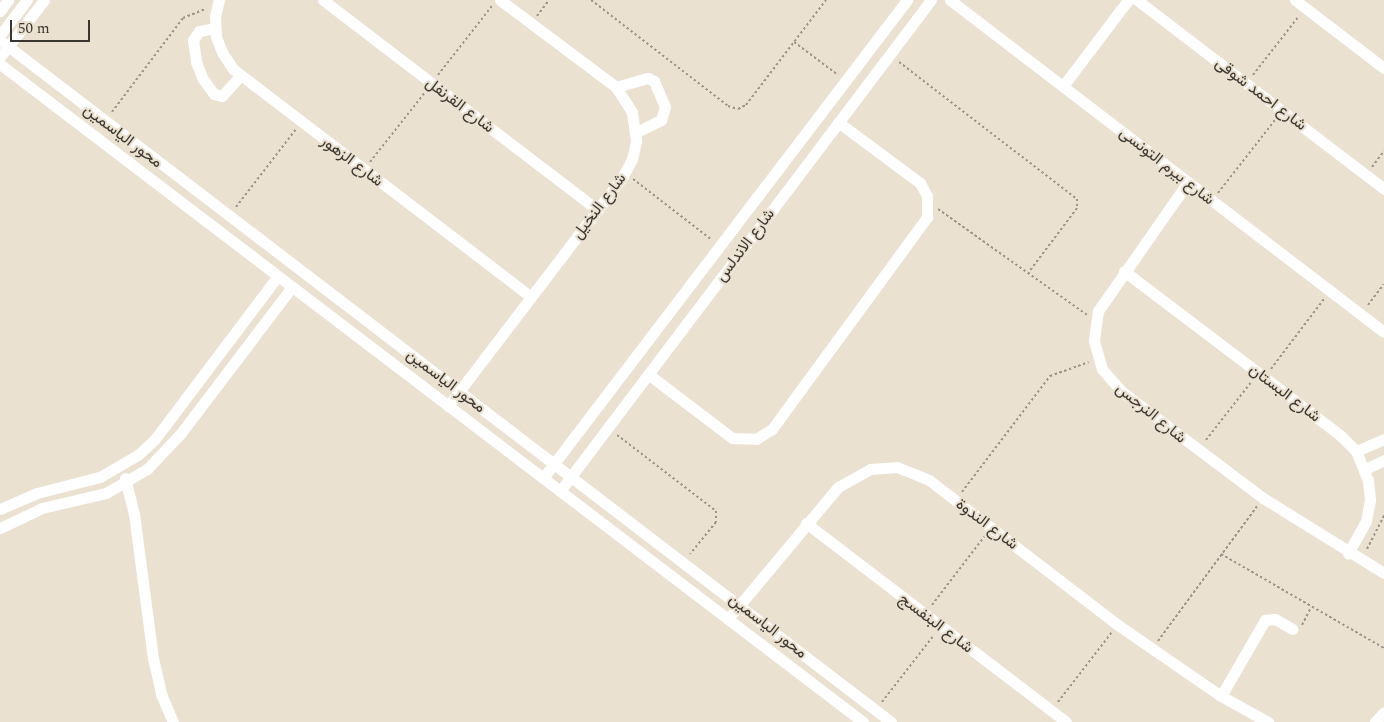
<!DOCTYPE html>
<html>
<head>
<meta charset="utf-8">
<style>
  body { margin:0 }
  #map { position:relative; width:1384px; height:722px; overflow:hidden; background:#ebe1d1; font-family:Spectral,Vazirmatn,serif }
  div>[style] { position:absolute }
  [style*='--x'] { left:calc(var(--x)*1px); top:calc(var(--y)*1px); width:calc(var(--w)*1px); rotate:calc(var(--a)*1deg) }
  .path>* { height:2px; margin-top:-1px; transform-origin:0; background:repeating-linear-gradient(90deg,#9a9387 0 2.5px,transparent 0 5px) }
  .minor>* { height:11px; margin:-5.5px; padding:0 5.5px; transform-origin:5.5px; border-radius:5.5px; background:#fff }
  span { translate:-50% -50%; white-space:nowrap; text-align:center; line-height:1.15; -webkit-text-stroke:4px #ebe1d1; paint-order:stroke }
  .street-label { font-size:16px; color:#3b3730 }
  .scale { position:absolute; left:10px; top:20px; width:80px; height:22px; box-sizing:border-box; border:2px solid #3b3730; border-top:0; padding-left:6px; font-size:15px; line-height:18px; white-space:nowrap; color:#3b3730; -webkit-text-stroke:4px #ebe1d1; paint-order:stroke }
</style>
</head>
<body>
<div id="map">
  <div class="path">
    <i style="--x:591;--y:0;--w:173;--a:37.7"></i>
    <i style="--x:728;--y:106;--w:10;--a:17"></i>
    <i style="--x:738;--y:109;--w:9;--a:-27"></i>
    <i style="--x:746;--y:105;--w:132;--a:-52.7"></i>
    <i style="--x:537;--y:16;--w:20;--a:-53"></i>
    <i style="--x:794;--y:42;--w:55;--a:36.9"></i>
    <i style="--x:899;--y:62;--w:225;--a:37.6"></i>
    <i style="--x:1077;--y:199;--w:9;--a:90"></i>
    <i style="--x:1077;--y:208;--w:81;--a:127"></i>
    <i style="--x:438;--y:75;--w:88;--a:-52"></i>
    <i style="--x:1253;--y:75;--w:75;--a:-52.1"></i>
    <i style="--x:112;--y:112;--w:118;--a:-52.9"></i>
    <i style="--x:183;--y:18;--w:24;--a:-22"></i>
    <i style="--x:370;--y:162;--w:90;--a:-51.7"></i>
    <i style="--x:1372;--y:167;--w:20;--a:-53"></i>
    <i style="--x:633;--y:179;--w:100;--a:37.7"></i>
    <i style="--x:1218;--y:193;--w:93;--a:-52"></i>
    <i style="--x:236;--y:207;--w:98;--a:-52.4"></i>
    <i style="--x:938;--y:209;--w:183;--a:35.4"></i>
    <i style="--x:1368;--y:305;--w:26;--a:-53"></i>
    <i style="--x:1271;--y:369;--w:88;--a:-52.9"></i>
    <i style="--x:617;--y:435;--w:125;--a:37.5"></i>
    <i style="--x:716;--y:511;--w:11;--a:90"></i>
    <i style="--x:716;--y:522;--w:41;--a:129.1"></i>
    <i style="--x:1206;--y:440;--w:75;--a:-52.1"></i>
    <i style="--x:962;--y:492;--w:146;--a:-52.8"></i>
    <i style="--x:1050;--y:376;--w:41;--a:-19.7"></i>
    <i style="--x:1367;--y:549;--w:38;--a:-63"></i>
    <i style="--x:1221;--y:554;--w:188;--a:30"></i>
    <i style="--x:932;--y:605;--w:86;--a:-52.6"></i>
    <i style="--x:1302;--y:625;--w:20;--a:-63"></i>
    <i style="--x:1158;--y:641;--w:167;--a:-53.7"></i>
    <i style="--x:882;--y:702;--w:85;--a:-52.2"></i>
    <i style="--x:1058;--y:702;--w:88;--a:-52.4"></i>
  </div>
  <div class="minor">
    <i style="--x:219;--y:0;--w:16;--a:104"></i>
    <i style="--x:215;--y:16;--w:21;--a:87"></i>
    <i style="--x:216;--y:37;--w:18;--a:68"></i>
    <i style="--x:223;--y:54;--w:18;--a:56"></i>
    <i style="--x:233;--y:69;--w:375;--a:37.4"></i>
    <i style="--x:323;--y:0;--w:346;--a:37.4"></i>
    <i style="--x:950;--y:0;--w:546;--a:37.42"></i>
    <i style="--x:1137;--y:0;--w:311;--a:37.4"></i>
    <i style="--x:1295;--y:0;--w:112;--a:37.4"></i>
    <i style="--x:0;--y:11;--w:14;--a:-54"></i>
    <i style="--x:215;--y:28;--w:16;--a:169"></i>
    <i style="--x:199;--y:31;--w:11;--a:124"></i>
    <i style="--x:193;--y:40;--w:22;--a:82"></i>
    <i style="--x:196;--y:62;--w:18;--a:68"></i>
    <i style="--x:203;--y:79;--w:19;--a:54"></i>
    <i style="--x:214;--y:94;--w:8;--a:14"></i>
    <i style="--x:222;--y:96;--w:27;--a:-48"></i>
    <i style="--x:0;--y:35;--w:44;--a:-52.4"></i>
    <i style="--x:0;--y:40;--w:1122;--a:37.43"></i>
    <i style="--x:0;--y:57;--w:72;--a:-52.3"></i>
    <i style="--x:0;--y:64;--w:1085;--a:37.32"></i>
    <i style="--x:1063;--y:86;--w:108;--a:-52.9"></i>
    <i style="--x:616;--y:87;--w:33;--a:-16"></i>
    <i style="--x:648;--y:78;--w:7;--a:27"></i>
    <i style="--x:654;--y:81;--w:28;--a:67"></i>
    <i style="--x:665;--y:107;--w:14;--a:107"></i>
    <i style="--x:661;--y:120;--w:28;--a:154"></i>
    <i style="--x:1188;--y:182;--w:157;--a:124.9"></i>
    <i style="--x:1098;--y:311;--w:30;--a:98"></i>
    <i style="--x:1094;--y:341;--w:29;--a:74"></i>
    <i style="--x:1102;--y:369;--w:29;--a:49"></i>
    <i style="--x:1121;--y:391;--w:178;--a:37"></i>
    <i style="--x:1263;--y:498;--w:142;--a:31.8"></i>
    <i style="--x:1124;--y:271;--w:273;--a:37.2"></i>
    <i style="--x:1341;--y:436;--w:21;--a:45"></i>
    <i style="--x:1356;--y:451;--w:31;--a:68"></i>
    <i style="--x:1368;--y:480;--w:20;--a:84"></i>
    <i style="--x:1370;--y:500;--w:21;--a:101"></i>
    <i style="--x:1366;--y:521;--w:37;--a:119"></i>
    <i style="--x:648;--y:374;--w:106;--a:37.3"></i>
    <i style="--x:732;--y:438;--w:24;--a:2"></i>
    <i style="--x:756;--y:439;--w:19;--a:-32"></i>
    <i style="--x:772;--y:429;--w:263;--a:-53.8"></i>
    <i style="--x:927;--y:217;--w:21;--a:-90"></i>
    <i style="--x:927;--y:196;--w:15;--a:-118"></i>
    <i style="--x:920;--y:183;--w:102;--a:-143.4"></i>
    <i style="--x:448;--y:406;--w:289;--a:-52.7"></i>
    <i style="--x:623;--y:176;--w:19;--a:-62"></i>
    <i style="--x:632;--y:159;--w:18;--a:-77"></i>
    <i style="--x:636;--y:141;--w:29;--a:-98"></i>
    <i style="--x:632;--y:112;--w:30;--a:-123"></i>
    <i style="--x:616;--y:87;--w:145;--a:-143.1"></i>
    <i style="--x:1356;--y:451;--w:30;--a:-23"></i>
    <i style="--x:1365;--y:469;--w:21;--a:-25"></i>
    <i style="--x:125;--y:478;--w:37;--a:76"></i>
    <i style="--x:134;--y:514;--w:145;--a:82.5"></i>
    <i style="--x:153;--y:658;--w:37;--a:77"></i>
    <i style="--x:161;--y:694;--w:30;--a:67"></i>
    <i style="--x:543;--y:478;--w:601;--a:-52.71"></i>
    <i style="--x:560;--y:491;--w:615;--a:-52.93"></i>
    <i style="--x:0;--y:509;--w:40;--a:-23.4"></i>
    <i style="--x:37;--y:493;--w:65;--a:-14.3"></i>
    <i style="--x:100;--y:477;--w:45;--a:-30.5"></i>
    <i style="--x:139;--y:454;--w:22;--a:-43"></i>
    <i style="--x:155;--y:439;--w:204;--a:-53"></i>
    <i style="--x:806;--y:523;--w:327;--a:37.4"></i>
    <i style="--x:0;--y:528;--w:47;--a:-25.5"></i>
    <i style="--x:42;--y:508;--w:66;--a:-13.2"></i>
    <i style="--x:106;--y:493;--w:48;--a:-30.3"></i>
    <i style="--x:147;--y:469;--w:50;--a:-46.6"></i>
    <i style="--x:181;--y:433;--w:183;--a:-52.8"></i>
    <i style="--x:728;--y:619;--w:172;--a:-50.2"></i>
    <i style="--x:838;--y:487;--w:37;--a:-29"></i>
    <i style="--x:870;--y:469;--w:27;--a:-4"></i>
    <i style="--x:897;--y:467;--w:35;--a:22"></i>
    <i style="--x:929;--y:480;--w:238;--a:37.5"></i>
    <i style="--x:1118;--y:625;--w:125;--a:34.6"></i>
    <i style="--x:1221;--y:696;--w:54;--a:29"></i>
    <i style="--x:1221;--y:696;--w:88;--a:-59.9"></i>
    <i style="--x:1265;--y:620;--w:10;--a:-6"></i>
    <i style="--x:1275;--y:619;--w:20;--a:30"></i>
    <i style="--x:1375;--y:722;--w:13;--a:-48"></i>
  </div>
  <div class="street-label">
    <span style="left:1261px;top:94px;rotate:37deg">شارع احمد شوقى</span>
    <span style="left:460px;top:105px;rotate:37deg">شارع القرنفل</span>
    <span style="left:123px;top:136px;rotate:37deg">محور الياسمين</span>
    <span style="left:352px;top:161px;rotate:37deg">شارع الزهور</span>
    <span style="left:1167px;top:166px;rotate:38deg">شارع بيرم التونسى</span>
    <span style="left:599px;top:206px;rotate:-53deg">شارع النخيل</span>
    <span style="left:745px;top:245px;rotate:-53deg">شارع الاندلس</span>
    <span style="left:446px;top:381px;rotate:37deg">محور الياسمين</span>
    <span style="left:1285px;top:393px;rotate:37deg">شارع البستان</span>
    <span style="left:1151px;top:413px;rotate:39deg">شارع النرجس</span>
    <span style="left:987px;top:524px;rotate:37deg">شارع الندوة</span>
    <span style="left:936px;top:623px;rotate:37deg">شارع البنفسج</span>
    <span style="left:768px;top:626px;rotate:38deg">محور الياسمين</span>
  </div>
  <div class="scale">50 m</div>
</div>
</body>
</html>
